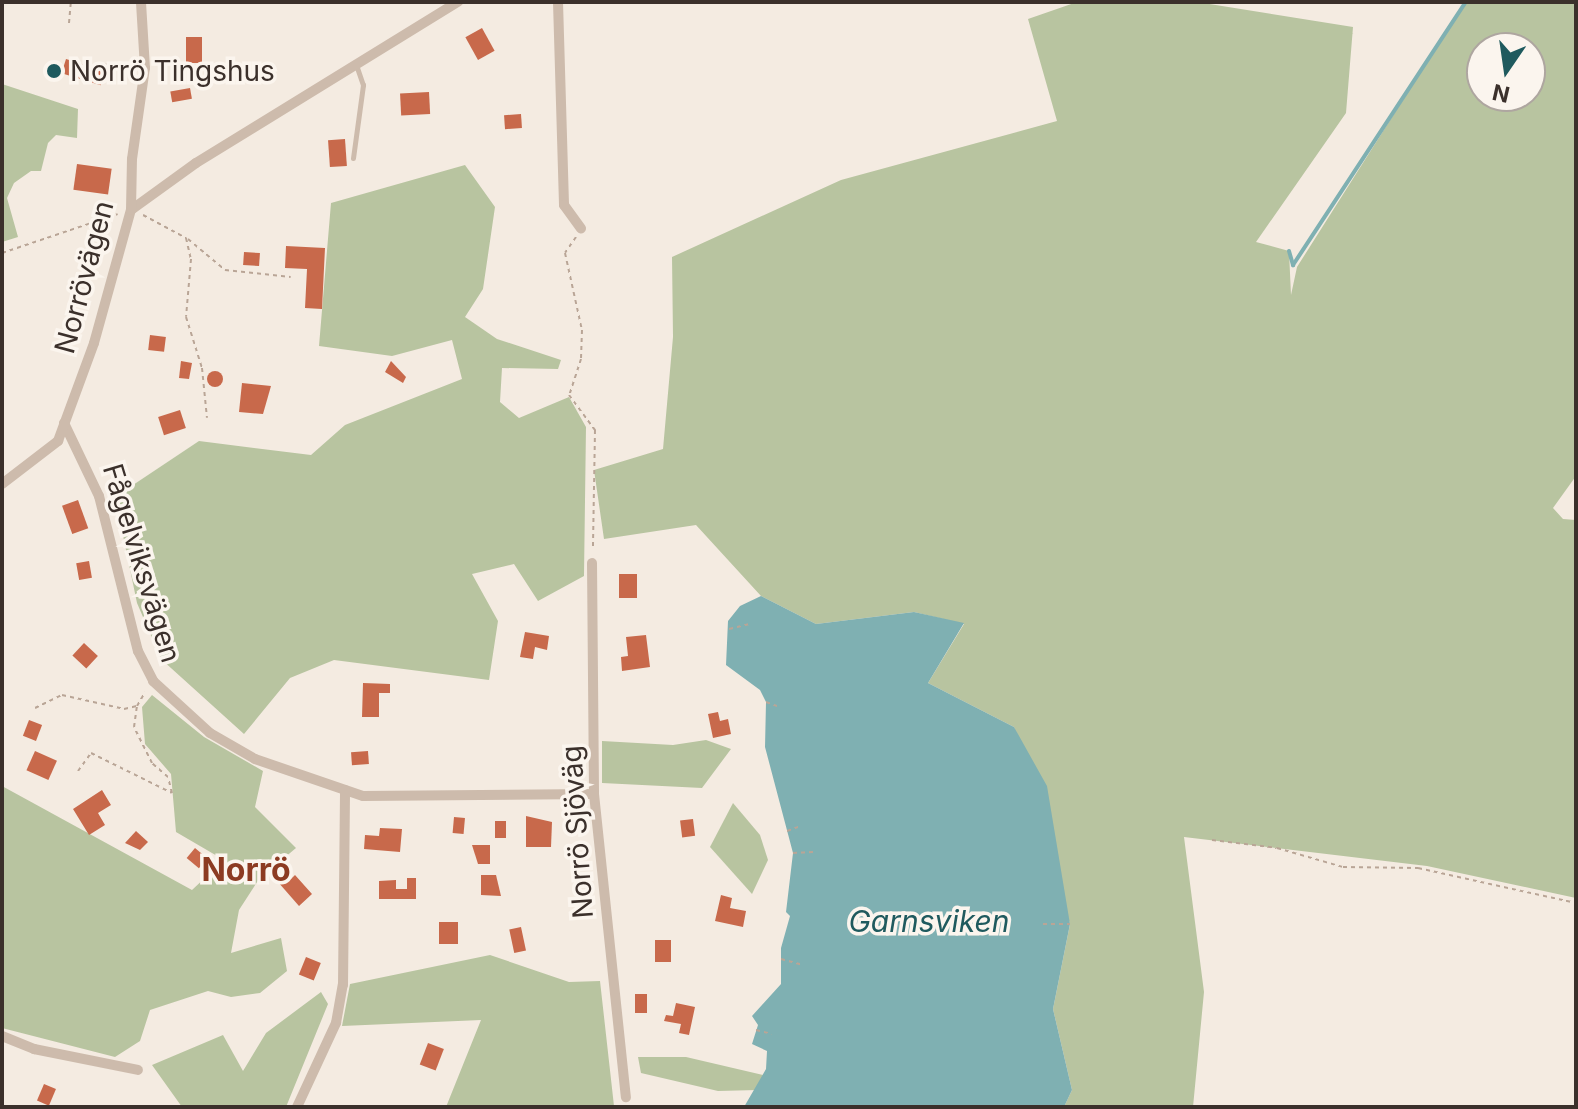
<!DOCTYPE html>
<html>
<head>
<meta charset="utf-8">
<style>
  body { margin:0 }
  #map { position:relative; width:1578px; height:1109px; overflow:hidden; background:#f4ebe1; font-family:Inter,sans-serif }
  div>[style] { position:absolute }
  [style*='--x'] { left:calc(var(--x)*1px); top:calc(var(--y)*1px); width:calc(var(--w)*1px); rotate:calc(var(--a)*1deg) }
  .green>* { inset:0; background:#b8c4a0 }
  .water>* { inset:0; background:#7fb0b2 }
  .stream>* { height:4px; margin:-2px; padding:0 2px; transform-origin:2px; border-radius:2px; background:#7fb0b2 }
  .building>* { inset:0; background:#c8694b; transform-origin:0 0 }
  .round { border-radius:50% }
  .path>* { height:2px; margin-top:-1px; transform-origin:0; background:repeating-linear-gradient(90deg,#b9a596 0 4px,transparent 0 8px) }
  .lane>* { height:5px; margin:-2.5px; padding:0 2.5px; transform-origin:2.5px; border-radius:2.5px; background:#cdbbac }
  .street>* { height:10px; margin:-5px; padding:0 5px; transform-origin:5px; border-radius:5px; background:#cdbbac }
  .dots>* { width:22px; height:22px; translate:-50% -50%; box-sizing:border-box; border:4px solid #fbf5ee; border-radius:50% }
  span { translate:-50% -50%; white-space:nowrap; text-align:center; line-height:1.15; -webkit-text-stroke:7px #fbf5ee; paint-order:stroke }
  .poi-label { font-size:28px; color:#3b302b }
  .left { translate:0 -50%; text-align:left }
  .street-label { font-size:28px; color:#3b302b }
  .water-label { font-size:30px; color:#1f5a5e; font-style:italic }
  .quarter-label { font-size:32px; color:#8c3b22; font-weight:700 }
  .frame { position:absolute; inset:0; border:4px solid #3b302b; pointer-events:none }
  .north { position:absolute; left:1466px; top:32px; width:80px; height:80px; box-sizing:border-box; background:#fbf5ee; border:2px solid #aea6a0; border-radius:50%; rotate:193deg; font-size:22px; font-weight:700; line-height:32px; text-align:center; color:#3b302b }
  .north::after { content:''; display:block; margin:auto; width:28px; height:36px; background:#1f5a5e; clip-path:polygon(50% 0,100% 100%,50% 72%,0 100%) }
</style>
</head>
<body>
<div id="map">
  <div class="green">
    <i style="clip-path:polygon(evenodd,1077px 2px,1197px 2px,1353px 27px,1346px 113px,1256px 242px,1289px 251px,1291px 295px,1297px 267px,1465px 2px,1576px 2px,1576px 476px,1553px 508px,1563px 519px,1576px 520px,1576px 898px,1427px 866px,1184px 837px,1204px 992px,1193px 1107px,1064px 1107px,1072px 1090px,1053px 1009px,1070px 924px,1014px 727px,928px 683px,964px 624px,914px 612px,816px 624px,761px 596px,696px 525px,604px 539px,594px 470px,663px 449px,673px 337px,672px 257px,841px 180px,1057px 121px,1028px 19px,1077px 2px,1482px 48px,1530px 48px,1530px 96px,1482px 96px,1482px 48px)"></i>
    <i style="clip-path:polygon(2px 84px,78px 109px,77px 138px,56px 135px,48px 143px,41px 171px,31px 171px,14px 183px,7px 198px,18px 237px,2px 242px)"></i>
    <i style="clip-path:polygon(465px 165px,495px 207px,483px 289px,465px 317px,497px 339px,561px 360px,558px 369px,502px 368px,500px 402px,519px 418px,569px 397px,586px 427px,584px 576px,538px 601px,514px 564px,472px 574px,498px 621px,489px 680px,334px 660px,290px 678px,244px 734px,161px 659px,137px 603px,115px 497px,199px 441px,311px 455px,345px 425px,462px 379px,452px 340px,392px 356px,319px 346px,331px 203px)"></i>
    <i style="clip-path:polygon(152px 695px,204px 737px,263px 771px,255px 807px,296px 848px,259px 879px,239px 910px,231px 953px,281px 938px,287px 971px,260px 993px,231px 997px,208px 991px,150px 1010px,140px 1041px,115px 1057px,2px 1028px,2px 786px,192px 890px,224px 860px,176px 832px,171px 774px,145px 744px,142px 707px)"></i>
    <i style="clip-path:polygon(706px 740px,731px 749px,702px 788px,602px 783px,602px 741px,673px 745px)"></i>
    <i style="clip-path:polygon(733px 803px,760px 835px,768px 860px,752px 894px,710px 847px)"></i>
    <i style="clip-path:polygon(490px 955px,569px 982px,600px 981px,614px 1106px,626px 1107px,446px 1107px,481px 1020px,342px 1026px,350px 984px)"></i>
    <i style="clip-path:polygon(321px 992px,328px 1004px,286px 1107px,182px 1107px,152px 1065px,223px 1035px,243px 1071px,266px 1033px)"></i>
    <i style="clip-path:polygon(638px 1057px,686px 1057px,763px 1075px,757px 1090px,718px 1091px,641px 1073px)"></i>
  </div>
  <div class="water">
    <i style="clip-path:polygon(761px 596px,816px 624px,914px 612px,964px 623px,928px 683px,1014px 727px,1047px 786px,1070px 924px,1053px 1009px,1072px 1090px,1064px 1107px,744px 1107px,766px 1069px,767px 1051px,752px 1044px,758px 1025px,752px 1016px,781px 984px,781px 948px,790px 916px,786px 912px,793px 853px,765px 747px,766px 702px,760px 690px,726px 665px,728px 621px,740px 606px)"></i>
  </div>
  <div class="stream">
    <i style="--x:1289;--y:251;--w:15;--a:74"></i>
    <i style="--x:1293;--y:265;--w:315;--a:-56.7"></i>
  </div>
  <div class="building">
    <i style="left:482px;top:28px;width:26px;height:19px;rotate:61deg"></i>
    <i style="left:186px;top:37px;width:16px;height:26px"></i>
    <i style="left:66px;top:59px;width:41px;height:15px;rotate:17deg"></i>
    <i style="left:190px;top:88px;width:11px;height:20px;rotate:80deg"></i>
    <i style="left:429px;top:92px;width:22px;height:29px;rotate:87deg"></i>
    <i style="left:521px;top:114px;width:14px;height:17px;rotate:86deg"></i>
    <i style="left:345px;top:139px;width:27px;height:17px;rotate:86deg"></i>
    <i style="left:77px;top:164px;width:35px;height:26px;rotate:8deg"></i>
    <i style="clip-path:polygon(286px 246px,325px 248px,322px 309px,305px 308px,307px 269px,285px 268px)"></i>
    <i style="left:244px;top:252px;width:16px;height:13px;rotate:4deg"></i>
    <i style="left:150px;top:335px;width:16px;height:15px;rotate:7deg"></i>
    <i style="clip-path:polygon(181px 361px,192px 363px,189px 379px,179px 378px)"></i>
    <i style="clip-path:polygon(391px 361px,406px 377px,403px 383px,385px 372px)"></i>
    <i class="round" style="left:207px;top:371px;width:16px;height:16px"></i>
    <i style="clip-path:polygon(242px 383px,271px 386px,263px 414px,239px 412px)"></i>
    <i style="left:180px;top:410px;width:19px;height:23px;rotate:72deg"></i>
    <i style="left:78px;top:500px;width:30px;height:17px;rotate:70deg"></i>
    <i style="left:89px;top:561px;width:17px;height:13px;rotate:80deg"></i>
    <i style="left:619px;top:574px;width:18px;height:24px"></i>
    <i style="clip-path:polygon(525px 632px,549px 636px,547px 650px,535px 647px,533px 659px,520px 657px)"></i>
    <i style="clip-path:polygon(646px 635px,650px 667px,622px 671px,621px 657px,628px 656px,626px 637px)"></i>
    <i style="left:84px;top:643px;width:19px;height:17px;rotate:43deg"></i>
    <i style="clip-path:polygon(363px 683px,390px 684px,390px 693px,379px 693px,379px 717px,362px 717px)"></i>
    <i style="clip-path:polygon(718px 712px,720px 721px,728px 719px,731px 734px,713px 738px,708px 714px)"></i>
    <i style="left:29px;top:720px;width:14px;height:17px;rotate:21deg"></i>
    <i style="left:35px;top:751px;width:24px;height:21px;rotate:24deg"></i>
    <i style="left:368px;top:751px;width:13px;height:17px;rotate:86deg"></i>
    <i style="clip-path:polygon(102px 790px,111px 805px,98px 813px,105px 825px,89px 835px,73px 809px)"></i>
    <i style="clip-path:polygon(526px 816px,552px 822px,551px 847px,526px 847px)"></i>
    <i style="left:454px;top:817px;width:11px;height:16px;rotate:5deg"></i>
    <i style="left:693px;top:819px;width:17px;height:13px;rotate:83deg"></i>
    <i style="left:495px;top:821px;width:11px;height:17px"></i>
    <i style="clip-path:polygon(380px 828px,402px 829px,400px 852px,364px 849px,365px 835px,379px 836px)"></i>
    <i style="clip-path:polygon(136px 831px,148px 842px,140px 850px,125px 843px)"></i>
    <i style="clip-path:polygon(472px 845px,490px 845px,490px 864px,478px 864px)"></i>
    <i style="left:195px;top:848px;width:16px;height:13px;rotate:40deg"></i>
    <i style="clip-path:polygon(287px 874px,291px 879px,295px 875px,312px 894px,299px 906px,278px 882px)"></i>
    <i style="clip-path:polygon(481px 875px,496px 875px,501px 896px,481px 895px)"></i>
    <i style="clip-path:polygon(407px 878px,416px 878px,416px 899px,379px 899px,379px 881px,396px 880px,396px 889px,407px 889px)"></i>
    <i style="clip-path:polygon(721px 895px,732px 898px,730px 908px,746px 911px,743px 927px,715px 921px)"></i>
    <i style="left:439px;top:922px;width:19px;height:22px"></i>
    <i style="left:521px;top:927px;width:24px;height:12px;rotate:78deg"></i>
    <i style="left:655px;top:940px;width:16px;height:22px"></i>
    <i style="left:306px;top:957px;width:16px;height:19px;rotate:22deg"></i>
    <i style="left:647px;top:994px;width:19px;height:12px;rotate:90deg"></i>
    <i style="clip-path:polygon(676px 1003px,695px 1007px,689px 1035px,679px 1033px,681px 1024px,664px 1021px,666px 1015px,673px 1016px)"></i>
    <i style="left:428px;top:1043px;width:17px;height:23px;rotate:21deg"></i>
    <i style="left:44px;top:1084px;width:13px;height:18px;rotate:23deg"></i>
  </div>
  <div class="path">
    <i style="--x:69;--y:23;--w:21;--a:-85"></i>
    <i style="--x:143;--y:215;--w:49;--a:28.1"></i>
    <i style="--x:186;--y:238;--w:22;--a:77"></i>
    <i style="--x:191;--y:259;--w:58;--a:94.9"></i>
    <i style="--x:186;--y:317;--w:53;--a:72.6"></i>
    <i style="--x:202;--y:368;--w:50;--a:84.3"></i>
    <i style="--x:576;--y:237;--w:19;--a:125"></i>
    <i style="--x:565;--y:253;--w:79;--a:77.6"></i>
    <i style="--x:582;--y:330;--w:29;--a:92"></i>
    <i style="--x:581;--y:359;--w:38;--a:108"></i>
    <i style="--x:569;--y:395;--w:44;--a:53.4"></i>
    <i style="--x:595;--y:430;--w:120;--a:91"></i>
    <i style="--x:188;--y:239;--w:48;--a:40"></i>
    <i style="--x:225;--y:270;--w:66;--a:6.1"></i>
    <i style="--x:2;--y:253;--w:122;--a:-18.6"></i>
    <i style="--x:729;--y:629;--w:21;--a:-14"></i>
    <i style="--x:766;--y:702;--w:12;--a:20"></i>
    <i style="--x:35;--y:708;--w:30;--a:-26"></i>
    <i style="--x:62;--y:695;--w:64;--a:12.7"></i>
    <i style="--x:124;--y:709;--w:13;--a:-13"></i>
    <i style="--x:137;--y:706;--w:16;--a:-60"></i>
    <i style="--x:78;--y:771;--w:22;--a:-54"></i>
    <i style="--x:91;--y:753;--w:90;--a:26.3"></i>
    <i style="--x:172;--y:793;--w:16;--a:-104"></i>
    <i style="--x:168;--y:777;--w:21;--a:-139"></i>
    <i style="--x:152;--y:763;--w:40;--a:-116.6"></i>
    <i style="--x:134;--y:727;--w:21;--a:-82"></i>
    <i style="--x:787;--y:831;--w:12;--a:-20"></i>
    <i style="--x:1212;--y:840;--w:65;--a:7"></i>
    <i style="--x:1277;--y:848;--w:69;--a:16.1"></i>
    <i style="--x:1343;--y:867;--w:75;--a:0.8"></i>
    <i style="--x:1418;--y:868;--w:162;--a:12.5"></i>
    <i style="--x:793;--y:853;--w:20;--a:-3"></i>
    <i style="--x:1043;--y:924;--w:27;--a:0"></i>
    <i style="--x:781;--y:959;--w:20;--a:15"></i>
    <i style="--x:756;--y:1030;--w:16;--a:14"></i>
  </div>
  <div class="lane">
    <i style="--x:96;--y:65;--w:49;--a:3.5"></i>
    <i style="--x:353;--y:158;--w:74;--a:-82.2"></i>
    <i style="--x:363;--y:85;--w:21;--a:-109"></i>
  </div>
  <div class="street">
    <i style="--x:558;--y:2;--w:203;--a:88.3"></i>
    <i style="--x:564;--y:205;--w:29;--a:54"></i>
    <i style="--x:131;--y:210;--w:80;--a:-35.9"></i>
    <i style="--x:196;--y:163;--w:308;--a:-31.6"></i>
    <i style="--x:64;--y:423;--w:81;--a:64.4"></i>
    <i style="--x:99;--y:496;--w:160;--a:75.9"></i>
    <i style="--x:138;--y:651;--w:34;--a:63"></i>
    <i style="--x:153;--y:681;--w:77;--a:42.4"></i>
    <i style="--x:210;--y:733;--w:52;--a:30"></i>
    <i style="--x:255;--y:759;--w:114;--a:18.9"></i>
    <i style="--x:363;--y:796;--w:231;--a:-0.5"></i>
    <i style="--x:2;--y:484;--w:71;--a:-37.5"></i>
    <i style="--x:58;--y:441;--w:104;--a:-69.8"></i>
    <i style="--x:94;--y:343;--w:138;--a:-74.5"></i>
    <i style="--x:131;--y:210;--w:51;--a:-88.9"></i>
    <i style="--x:132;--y:159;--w:92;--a:-81.9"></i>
    <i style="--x:145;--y:68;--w:66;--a:-93.5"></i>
    <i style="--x:592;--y:563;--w:231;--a:89.5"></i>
    <i style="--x:594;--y:794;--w:305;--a:84"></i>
    <i style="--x:2;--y:1036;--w:35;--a:22"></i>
    <i style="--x:34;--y:1049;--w:106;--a:11.4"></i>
    <i style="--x:297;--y:1107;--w:93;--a:-65.1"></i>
    <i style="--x:336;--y:1023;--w:39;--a:-80"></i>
    <i style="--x:343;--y:985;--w:195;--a:-89.4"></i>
  </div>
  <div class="dots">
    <i style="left:54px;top:71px;background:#1f5a5e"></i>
  </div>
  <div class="poi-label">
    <span class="left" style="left:70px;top:71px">Norrö Tingshus</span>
  </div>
  <div class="street-label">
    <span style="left:84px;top:277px;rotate:-75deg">Norrövägen</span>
    <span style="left:142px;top:563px;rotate:73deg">Fågelviksvägen</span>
    <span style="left:577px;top:832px;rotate:-94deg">Norrö Sjöväg</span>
  </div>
  <div class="water-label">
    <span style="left:929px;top:921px">Garnsviken</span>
  </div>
  <div class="quarter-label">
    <span style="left:246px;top:870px">Norrö</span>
  </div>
  <div class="frame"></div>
  <div class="north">N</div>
</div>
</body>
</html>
